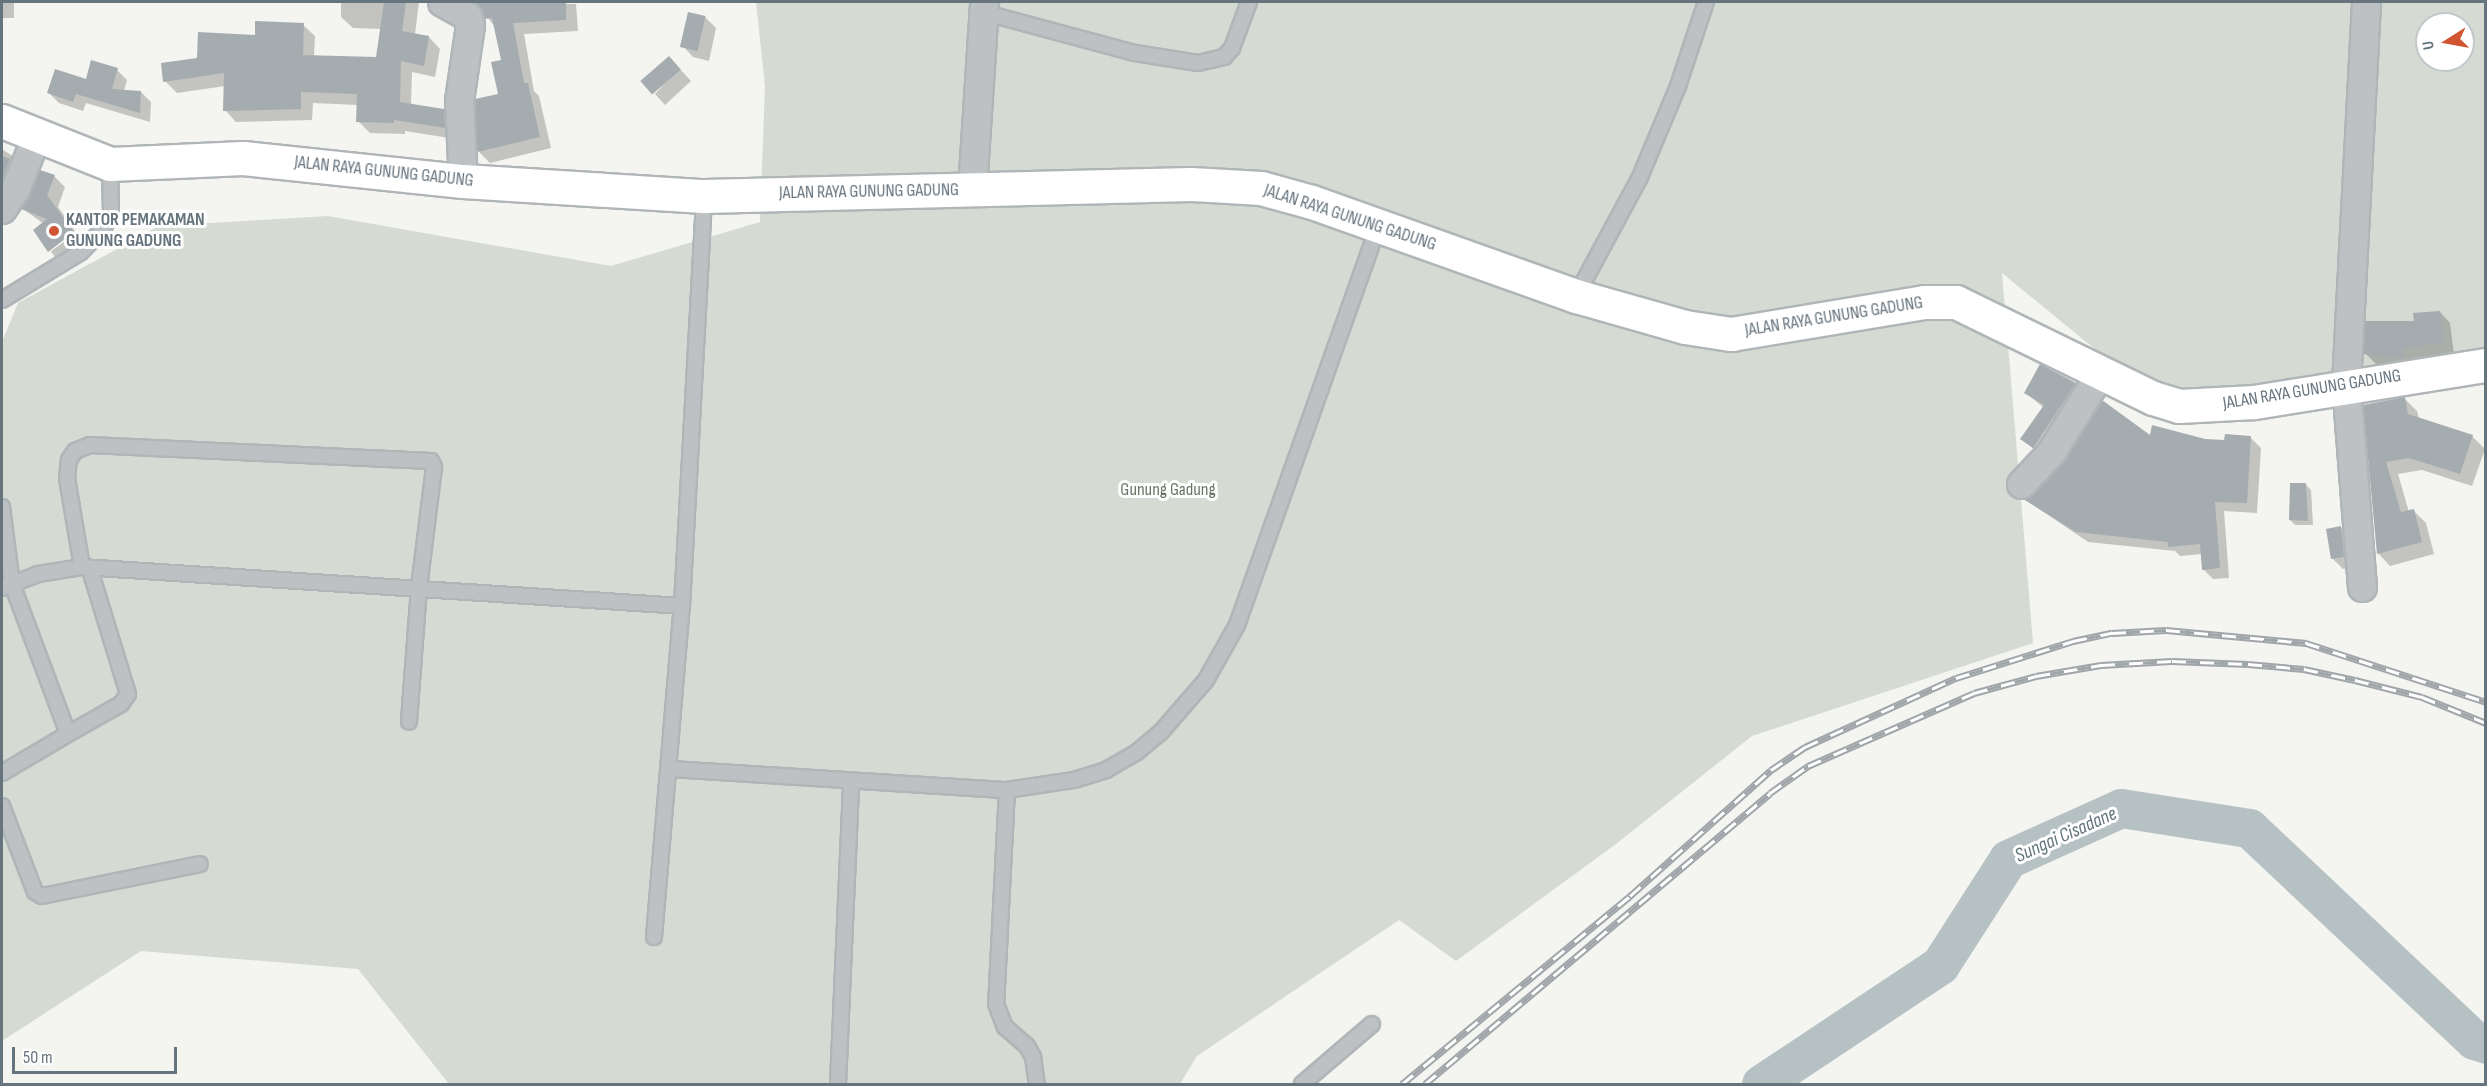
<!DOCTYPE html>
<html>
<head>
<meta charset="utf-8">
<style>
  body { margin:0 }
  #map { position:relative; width:2487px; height:1086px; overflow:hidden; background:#f4f4f0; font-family:"Sofia Sans Condensed",sans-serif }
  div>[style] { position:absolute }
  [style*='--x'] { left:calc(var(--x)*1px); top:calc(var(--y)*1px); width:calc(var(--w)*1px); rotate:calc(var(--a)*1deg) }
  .green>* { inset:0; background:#d5dad2 }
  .shadow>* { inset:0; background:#0003; transform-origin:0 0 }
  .river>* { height:39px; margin:-19.5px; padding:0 19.5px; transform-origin:19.5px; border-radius:19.5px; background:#b6c1c4 }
  .building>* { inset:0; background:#a4acb0; transform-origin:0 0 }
  .roads { filter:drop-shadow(2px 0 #b0b5b8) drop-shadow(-2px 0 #b0b5b8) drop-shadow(0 2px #b0b5b8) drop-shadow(0 -2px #b0b5b8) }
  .lane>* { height:14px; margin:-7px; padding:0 7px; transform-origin:7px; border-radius:7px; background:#bdc1c4 }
  .street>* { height:27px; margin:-13.5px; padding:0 13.5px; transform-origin:13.5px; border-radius:13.5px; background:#bdc1c4 }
  .secondary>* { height:33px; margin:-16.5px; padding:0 16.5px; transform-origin:16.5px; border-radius:16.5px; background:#fff }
  .rail>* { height:7px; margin-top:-3.5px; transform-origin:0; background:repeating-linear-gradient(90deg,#fff 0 14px,#9fa5a9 0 28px); box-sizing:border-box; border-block:2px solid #9fa5a9 }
  .dots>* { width:16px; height:16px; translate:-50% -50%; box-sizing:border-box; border:3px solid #fff; border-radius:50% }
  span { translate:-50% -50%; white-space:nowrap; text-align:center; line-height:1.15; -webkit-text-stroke:6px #fff; paint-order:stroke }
  .street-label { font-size:18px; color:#66747e }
  .poi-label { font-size:18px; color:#66747e; font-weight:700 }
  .left { translate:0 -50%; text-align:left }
  .park-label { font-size:18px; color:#687664 }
  .water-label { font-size:20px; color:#61757c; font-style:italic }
  .frame { position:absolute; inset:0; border:3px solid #66747e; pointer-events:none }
  .north { position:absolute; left:2415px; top:12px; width:60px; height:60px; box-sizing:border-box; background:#fff; border:2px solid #c2c7cb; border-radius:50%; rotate:259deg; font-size:16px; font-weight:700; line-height:24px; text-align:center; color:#66747e }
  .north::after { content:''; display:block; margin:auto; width:21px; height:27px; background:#d15533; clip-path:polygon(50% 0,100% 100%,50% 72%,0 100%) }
  .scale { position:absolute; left:12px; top:1047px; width:165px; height:27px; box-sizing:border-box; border:3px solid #66747e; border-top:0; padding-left:8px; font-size:18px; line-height:21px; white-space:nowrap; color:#66747e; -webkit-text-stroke:4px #fff; paint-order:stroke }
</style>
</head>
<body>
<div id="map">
  <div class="green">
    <i style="clip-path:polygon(evenodd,756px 2px,2485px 2px,2485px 368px,2151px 395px,2002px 273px,2033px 643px,1752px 736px,1616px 844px,1456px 961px,1399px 920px,1197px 1056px,1180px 1084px,449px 1084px,358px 969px,141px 951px,2px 1041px,2px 342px,18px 303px,159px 226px,328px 216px,611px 266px,760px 222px,765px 86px,756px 2px,2427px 24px,2463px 24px,2463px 60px,2427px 60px,2427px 24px)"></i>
  </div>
  <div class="shadow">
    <i style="left:2px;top:2px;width:12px;height:16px"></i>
    <i style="clip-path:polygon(341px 2px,419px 2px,415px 34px,429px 37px,440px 49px,435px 77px,412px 72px,411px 105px,443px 110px,455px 122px,456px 139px,405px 131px,405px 134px,370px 133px,358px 121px,358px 105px,313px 103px,312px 120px,236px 122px,225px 110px,225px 86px,177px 93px,165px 81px,198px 59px,256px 37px,303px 25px,315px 36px,314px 56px,377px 58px,381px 29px,353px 28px,341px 17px)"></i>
    <i style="clip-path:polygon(475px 2px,576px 4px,578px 31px,524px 34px,534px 91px,539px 96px,551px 148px,490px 163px,479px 152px,477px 100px,500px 96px,503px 61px,496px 28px)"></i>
    <i style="clip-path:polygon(705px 17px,716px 28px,709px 61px,693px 57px,683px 46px)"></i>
    <i style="clip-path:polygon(679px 68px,691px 81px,665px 105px,655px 94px)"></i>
    <i style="clip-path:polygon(117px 70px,127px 80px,124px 91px,141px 92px,151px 102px,150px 122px,86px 103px,83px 111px,59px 103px,49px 93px)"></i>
    <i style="clip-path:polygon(2px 149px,23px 163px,2px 199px)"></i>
    <i style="clip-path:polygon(54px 176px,65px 187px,58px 207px,75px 231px,49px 249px,44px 224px,23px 209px)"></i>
    <i style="left:76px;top:233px;width:14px;height:31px;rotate:54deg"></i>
    <i style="clip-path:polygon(2440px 312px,2450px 323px,2454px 354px,2412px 358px,2412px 368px,2376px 364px,2365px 353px)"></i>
    <i style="clip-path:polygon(2075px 384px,2086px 395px,2044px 458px,2022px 439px,2044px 408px,2026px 393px)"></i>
    <i style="clip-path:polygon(2405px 399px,2417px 411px,2419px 419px,2472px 436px,2485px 449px,2472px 486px,2422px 470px,2398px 474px,2409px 512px,2413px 510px,2426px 523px,2434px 554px,2390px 566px,2378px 553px,2365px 406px)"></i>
    <i style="clip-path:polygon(2250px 437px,2261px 448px,2257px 513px,2224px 511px,2229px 578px,2213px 579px,2203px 569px,2202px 554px,2180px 556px,2175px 551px,2088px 542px,2026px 500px,2150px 438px,2226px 441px)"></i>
    <i style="clip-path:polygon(2306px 485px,2311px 490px,2313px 525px,2295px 525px,2290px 520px)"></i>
    <i style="clip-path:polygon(2341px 528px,2352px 539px,2354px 567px,2343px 569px,2332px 558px)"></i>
  </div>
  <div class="river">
    <i style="--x:1761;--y:1084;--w:215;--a:-33.6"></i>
    <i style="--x:1940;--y:965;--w:126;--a:-57.3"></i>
    <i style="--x:2008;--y:859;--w:124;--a:-24.3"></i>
    <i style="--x:2121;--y:808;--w:130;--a:8.9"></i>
    <i style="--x:2249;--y:828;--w:309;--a:43.3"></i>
    <i style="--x:2474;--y:1040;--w:13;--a:18"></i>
  </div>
  <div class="building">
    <i style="clip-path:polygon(384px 2px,406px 2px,402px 31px,429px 36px,424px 66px,401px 61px,400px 102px,444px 109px,445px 128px,394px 120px,394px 123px,356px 122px,357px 94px,301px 92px,301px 109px,223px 111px,224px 73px,163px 82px,161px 63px,197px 58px,198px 32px,255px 35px,255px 21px,304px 23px,303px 55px,376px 57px)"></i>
    <i style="clip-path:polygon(473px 2px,566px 2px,566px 20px,513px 23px,524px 83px,528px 83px,540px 137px,477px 152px,475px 99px,498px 94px,491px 62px,501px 60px,492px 18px,485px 19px)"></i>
    <i style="left:688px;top:12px;width:18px;height:36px;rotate:13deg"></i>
    <i style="left:669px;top:56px;width:18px;height:38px;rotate:49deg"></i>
    <i style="clip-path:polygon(91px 60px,118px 68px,112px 89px,141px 91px,140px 113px,76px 94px,73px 102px,47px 93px,55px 69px,86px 79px)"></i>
    <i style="clip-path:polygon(2px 156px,10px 159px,2px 180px)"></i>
    <i style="clip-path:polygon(40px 170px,55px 175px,47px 195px,74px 232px,48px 252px,33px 230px,47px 219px,21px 209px)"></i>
    <i style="clip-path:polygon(2440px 311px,2444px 343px,2402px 348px,2402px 358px,2363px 354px,2365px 321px,2414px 321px,2413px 313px)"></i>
    <i style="clip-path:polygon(2040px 364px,2076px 383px,2033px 448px,2020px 439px,2044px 405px,2024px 393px)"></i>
    <i style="clip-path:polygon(2405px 397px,2408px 414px,2473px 435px,2460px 474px,2409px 458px,2386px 462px,2401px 512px,2414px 509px,2422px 542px,2377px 554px,2363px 405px)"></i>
    <i style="clip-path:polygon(2102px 400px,2150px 435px,2152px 425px,2205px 439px,2224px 440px,2225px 434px,2251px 436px,2247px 503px,2215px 502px,2220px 568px,2202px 570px,2200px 544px,2168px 547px,2168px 542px,2076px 532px,2023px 499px,2032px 495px,2063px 463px)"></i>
    <i style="clip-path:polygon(2290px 483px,2306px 483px,2308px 521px,2289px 520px)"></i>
    <i style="clip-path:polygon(2341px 526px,2344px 557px,2331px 559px,2326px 529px)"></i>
  </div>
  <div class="roads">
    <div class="lane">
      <i style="--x:982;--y:12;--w:158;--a:15"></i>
      <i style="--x:1135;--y:53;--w:64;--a:9"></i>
      <i style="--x:1198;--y:63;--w:27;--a:-13"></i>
      <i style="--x:1224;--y:57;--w:12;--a:-48"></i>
      <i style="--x:1232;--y:48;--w:49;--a:-69.7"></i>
      <i style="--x:1576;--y:296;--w:135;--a:-61.7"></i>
      <i style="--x:1640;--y:177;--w:99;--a:-67.3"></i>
      <i style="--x:1678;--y:86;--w:89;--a:-71.6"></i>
      <i style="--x:2;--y:300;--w:92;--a:-31.3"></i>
      <i style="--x:81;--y:252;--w:32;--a:-46"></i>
      <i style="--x:103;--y:229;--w:17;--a:-62"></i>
      <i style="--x:111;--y:214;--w:50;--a:-91.1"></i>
      <i style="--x:2;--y:507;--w:78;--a:82.6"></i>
      <i style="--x:12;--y:584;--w:160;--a:69.5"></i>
      <i style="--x:68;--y:734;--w:61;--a:-29.5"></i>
      <i style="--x:121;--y:704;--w:12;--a:-55"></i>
      <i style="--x:128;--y:694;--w:130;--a:-107"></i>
      <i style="--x:82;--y:567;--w:90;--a:-99.6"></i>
      <i style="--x:67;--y:478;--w:18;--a:-84"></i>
      <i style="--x:69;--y:460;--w:11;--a:-56"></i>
      <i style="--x:75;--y:451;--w:16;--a:-22"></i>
      <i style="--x:90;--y:445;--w:341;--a:2.7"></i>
      <i style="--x:431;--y:461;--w:7;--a:63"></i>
      <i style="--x:434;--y:467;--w:122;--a:97.1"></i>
      <i style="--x:419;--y:588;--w:134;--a:94.3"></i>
      <i style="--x:2;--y:588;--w:39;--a:-21"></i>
      <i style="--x:38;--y:574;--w:45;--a:-9"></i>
      <i style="--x:82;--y:567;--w:601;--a:3.72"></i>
      <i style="--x:671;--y:769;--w:337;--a:3.6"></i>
      <i style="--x:1007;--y:790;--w:68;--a:-8.5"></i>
      <i style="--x:1074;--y:780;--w:34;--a:-17"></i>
      <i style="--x:1106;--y:770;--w:36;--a:-30"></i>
      <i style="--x:1137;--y:752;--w:31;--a:-40"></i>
      <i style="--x:1161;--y:732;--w:69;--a:-49.1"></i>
      <i style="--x:1206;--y:680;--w:63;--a:-60.6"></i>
      <i style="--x:1237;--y:625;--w:424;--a:-70.5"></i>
      <i style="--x:2;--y:773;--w:77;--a:-30.6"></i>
      <i style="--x:1007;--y:790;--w:214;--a:92.9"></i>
      <i style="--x:996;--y:1004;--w:25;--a:69"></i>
      <i style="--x:1005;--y:1027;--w:29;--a:41"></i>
      <i style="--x:1027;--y:1046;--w:13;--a:61"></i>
      <i style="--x:1033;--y:1057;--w:27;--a:82"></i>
      <i style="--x:2;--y:806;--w:92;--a:69"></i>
      <i style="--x:35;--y:892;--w:8;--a:30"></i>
      <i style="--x:42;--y:896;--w:161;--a:-11.4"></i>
      <i style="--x:654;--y:937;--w:332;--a:-85.2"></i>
      <i style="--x:682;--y:606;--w:411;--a:-86.9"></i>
      <i style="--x:838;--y:1084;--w:302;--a:-87.5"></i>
      <i style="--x:1302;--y:1084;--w:92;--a:-40.6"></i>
    </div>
    <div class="street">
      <i style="--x:442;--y:2;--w:29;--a:29"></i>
      <i style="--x:467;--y:16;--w:9;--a:72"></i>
      <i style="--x:470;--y:25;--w:76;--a:98.3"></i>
      <i style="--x:459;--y:100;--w:81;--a:87.2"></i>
      <i style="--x:972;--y:190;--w:188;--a:-86.3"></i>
      <i style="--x:2;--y:209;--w:24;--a:-57"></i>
      <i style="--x:15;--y:189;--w:56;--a:-68"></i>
      <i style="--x:2021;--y:484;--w:44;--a:-46.8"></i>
      <i style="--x:2051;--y:452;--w:94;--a:-58"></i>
      <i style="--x:2362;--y:587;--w:204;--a:-94.5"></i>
      <i style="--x:2346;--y:384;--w:383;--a:-87"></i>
    </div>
    <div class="secondary">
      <i style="--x:2;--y:121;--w:116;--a:21.7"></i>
      <i style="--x:110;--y:164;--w:133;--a:-2.6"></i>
      <i style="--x:243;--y:158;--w:221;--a:6"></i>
      <i style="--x:463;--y:181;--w:241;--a:3.6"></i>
      <i style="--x:704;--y:196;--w:487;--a:-1.4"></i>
      <i style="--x:1191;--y:184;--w:70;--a:3.3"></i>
      <i style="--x:1261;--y:188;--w:53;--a:15.4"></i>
      <i style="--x:1312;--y:202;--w:280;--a:19.6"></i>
      <i style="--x:1576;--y:296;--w:113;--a:15.9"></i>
      <i style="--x:1685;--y:327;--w:47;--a:8.7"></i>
      <i style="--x:1731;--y:334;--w:196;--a:-9.4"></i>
      <i style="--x:1924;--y:302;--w:32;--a:0"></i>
      <i style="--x:1956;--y:302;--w:219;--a:26"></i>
      <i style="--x:2153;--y:398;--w:27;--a:17"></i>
      <i style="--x:2179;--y:406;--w:75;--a:-3.1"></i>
      <i style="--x:2254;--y:402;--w:235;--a:-9.1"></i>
    </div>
  </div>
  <div class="rail">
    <i style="--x:1402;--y:1084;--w:296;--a:-39.5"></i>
    <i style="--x:1630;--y:896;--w:189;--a:-41.8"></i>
    <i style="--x:1771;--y:770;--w:41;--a:-34.1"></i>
    <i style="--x:1805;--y:747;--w:166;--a:-24.6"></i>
    <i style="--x:1956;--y:678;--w:123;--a:-17.5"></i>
    <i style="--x:2073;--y:641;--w:40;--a:-12"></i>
    <i style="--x:2112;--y:633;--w:54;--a:-3.2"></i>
    <i style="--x:2166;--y:630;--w:141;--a:5.3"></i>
    <i style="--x:2306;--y:643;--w:189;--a:18.1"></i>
    <i style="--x:1425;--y:1084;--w:451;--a:-40.1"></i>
    <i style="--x:1770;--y:793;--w:47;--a:-35.4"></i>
    <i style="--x:1808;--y:766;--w:181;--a:-23.7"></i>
    <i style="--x:1974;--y:693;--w:64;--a:-15.3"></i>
    <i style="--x:2036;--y:676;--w:66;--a:-9.6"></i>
    <i style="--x:2101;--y:665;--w:71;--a:-3.2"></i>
    <i style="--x:2172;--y:661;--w:76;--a:2.3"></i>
    <i style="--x:2248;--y:664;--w:56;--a:5.1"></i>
    <i style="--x:2304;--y:669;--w:52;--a:12.2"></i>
    <i style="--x:2355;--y:680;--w:69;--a:14.2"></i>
    <i style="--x:2422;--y:697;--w:69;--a:22.1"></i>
  </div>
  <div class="dots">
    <i style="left:54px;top:231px;background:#d15533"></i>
  </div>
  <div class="street-label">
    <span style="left:384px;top:172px;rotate:6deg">JALAN RAYA GUNUNG GADUNG</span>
    <span style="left:869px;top:192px;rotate:-1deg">JALAN RAYA GUNUNG GADUNG</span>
    <span style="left:1350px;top:218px;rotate:18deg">JALAN RAYA GUNUNG GADUNG</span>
    <span style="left:1834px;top:317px;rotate:-9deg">JALAN RAYA GUNUNG GADUNG</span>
    <span style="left:2312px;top:390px;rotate:-9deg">JALAN RAYA GUNUNG GADUNG</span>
  </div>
  <div class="poi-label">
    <span class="left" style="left:66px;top:231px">KANTOR PEMAKAMAN<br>GUNUNG GADUNG</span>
  </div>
  <div class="park-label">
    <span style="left:1168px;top:490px">Gunung Gadung</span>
  </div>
  <div class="water-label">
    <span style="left:2066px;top:835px;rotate:-24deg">Sungai Cisadane</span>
  </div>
  <div class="frame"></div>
  <div class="north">U</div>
  <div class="scale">50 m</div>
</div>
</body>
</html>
